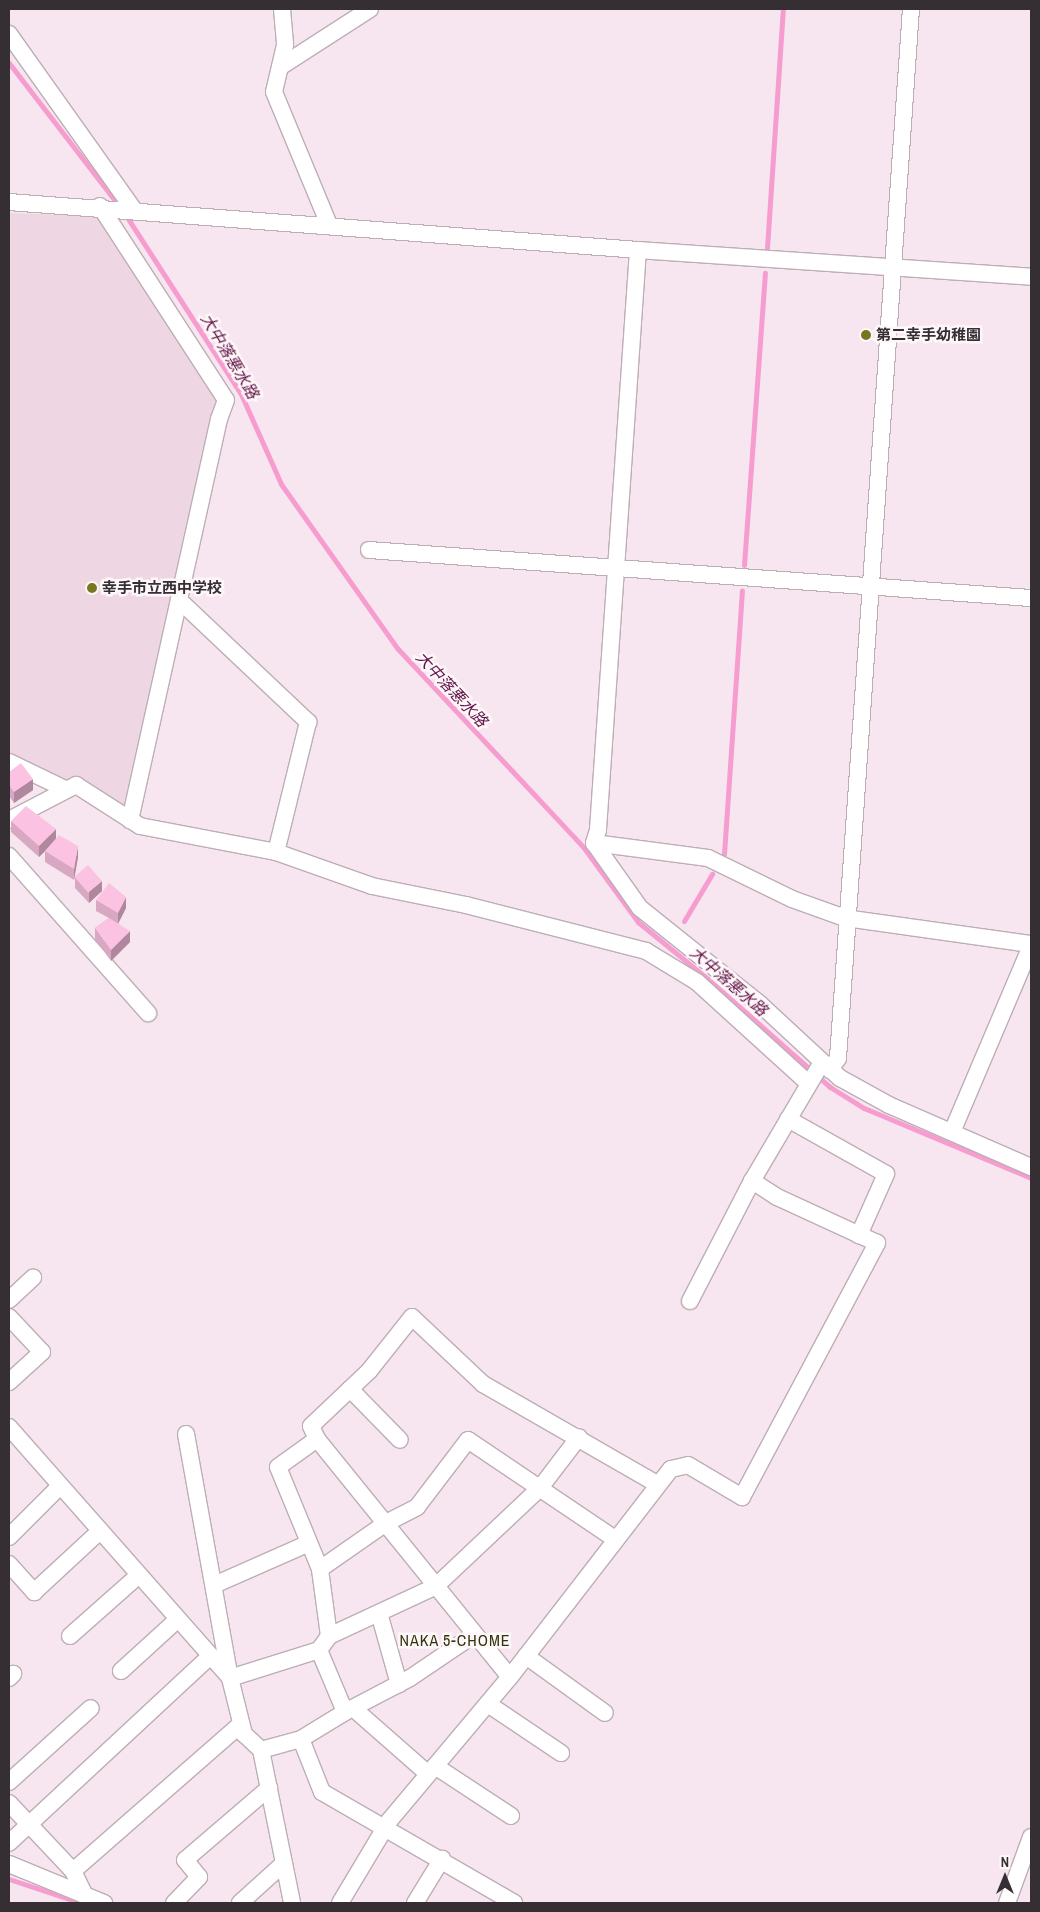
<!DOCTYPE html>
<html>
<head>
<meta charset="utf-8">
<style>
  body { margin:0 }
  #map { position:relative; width:1040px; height:1912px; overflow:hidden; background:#f7e6ef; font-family:"Archivo Narrow","Noto Sans JP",sans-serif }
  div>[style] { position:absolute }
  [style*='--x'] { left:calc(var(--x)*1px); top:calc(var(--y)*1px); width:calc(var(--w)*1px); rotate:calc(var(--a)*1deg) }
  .built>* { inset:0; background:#eed7e3 }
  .stream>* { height:5px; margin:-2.5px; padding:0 2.5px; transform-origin:2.5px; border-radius:2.5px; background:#f69ccf }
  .roads { filter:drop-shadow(1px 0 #bdaeb6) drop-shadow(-1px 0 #bdaeb6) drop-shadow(0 1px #bdaeb6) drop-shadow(0 -1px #bdaeb6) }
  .minor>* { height:16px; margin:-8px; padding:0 8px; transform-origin:8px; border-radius:8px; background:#fff }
  .wall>* { inset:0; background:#d8a8c2 }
  .shaded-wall>* { inset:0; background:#b0889e }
  .building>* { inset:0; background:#fbc3e1; transform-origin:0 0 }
  .dots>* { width:14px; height:14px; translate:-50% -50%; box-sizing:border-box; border:2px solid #fef7fa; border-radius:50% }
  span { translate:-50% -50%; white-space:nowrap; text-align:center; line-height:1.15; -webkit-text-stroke:5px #fef7fa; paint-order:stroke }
  .poi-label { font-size:15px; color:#352e32; font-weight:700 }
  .left { translate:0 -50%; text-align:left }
  .water-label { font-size:16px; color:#621547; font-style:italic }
  .neighbourhood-label { font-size:16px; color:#313309; letter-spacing:1px }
  .frame { position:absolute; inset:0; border:10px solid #352e32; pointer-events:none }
  .north { position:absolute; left:980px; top:1852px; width:50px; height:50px; -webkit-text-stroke:4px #fef7fa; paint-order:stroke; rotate:0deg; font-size:14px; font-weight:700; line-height:20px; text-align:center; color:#352e32 }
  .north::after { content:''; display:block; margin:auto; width:18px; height:22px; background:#352e32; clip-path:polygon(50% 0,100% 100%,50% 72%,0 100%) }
</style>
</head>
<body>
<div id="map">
  <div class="built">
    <i style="clip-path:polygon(9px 213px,99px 216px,217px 394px,129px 809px,9px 753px)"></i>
  </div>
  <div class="stream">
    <i style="--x:9;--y:63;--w:182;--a:52.4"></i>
    <i style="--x:125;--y:214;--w:214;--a:57.2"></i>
    <i style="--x:241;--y:394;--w:98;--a:66"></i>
    <i style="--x:281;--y:484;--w:202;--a:54.7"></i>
    <i style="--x:398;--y:649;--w:272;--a:46.9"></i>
    <i style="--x:584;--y:848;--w:92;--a:53.9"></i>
    <i style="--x:638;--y:922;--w:90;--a:39.2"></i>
    <i style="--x:708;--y:979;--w:163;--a:41.5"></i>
    <i style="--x:830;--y:1087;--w:40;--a:32"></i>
    <i style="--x:864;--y:1108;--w:181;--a:22.7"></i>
    <i style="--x:767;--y:248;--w:240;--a:-86.2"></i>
    <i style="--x:744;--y:565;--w:293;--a:-85.9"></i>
    <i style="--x:724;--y:854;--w:264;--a:-86.1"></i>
    <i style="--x:684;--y:921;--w:55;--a:-59.2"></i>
    <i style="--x:9;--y:1879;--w:76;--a:18.4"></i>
  </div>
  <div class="roads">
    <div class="minor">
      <i style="--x:282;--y:9;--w:36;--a:85"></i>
      <i style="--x:285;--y:45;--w:48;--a:103.2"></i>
      <i style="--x:274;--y:92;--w:144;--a:67.5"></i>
      <i style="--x:9;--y:34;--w:216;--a:54.6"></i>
      <i style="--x:280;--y:67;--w:107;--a:-32.8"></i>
      <i style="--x:9;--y:202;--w:631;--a:4.36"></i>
      <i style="--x:638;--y:250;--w:394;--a:3.9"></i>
      <i style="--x:100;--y:206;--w:231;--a:57"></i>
      <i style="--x:226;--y:400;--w:20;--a:110"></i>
      <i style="--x:219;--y:419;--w:411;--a:102.5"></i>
      <i style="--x:638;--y:250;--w:581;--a:93.95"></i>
      <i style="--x:598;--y:830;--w:14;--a:107"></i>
      <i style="--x:594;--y:843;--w:115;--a:7.5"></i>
      <i style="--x:708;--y:858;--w:93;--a:26"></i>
      <i style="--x:792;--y:899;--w:56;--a:19.7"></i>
      <i style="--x:845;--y:918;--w:188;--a:8"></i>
      <i style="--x:369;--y:550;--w:664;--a:4.15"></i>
      <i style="--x:179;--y:600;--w:178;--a:43.4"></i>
      <i style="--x:308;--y:722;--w:134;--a:103.8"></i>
      <i style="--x:9;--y:762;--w:62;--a:25.7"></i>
      <i style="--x:9;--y:820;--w:76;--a:-27.6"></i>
      <i style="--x:76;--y:785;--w:76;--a:32.6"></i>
      <i style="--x:140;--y:826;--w:138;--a:10.8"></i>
      <i style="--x:276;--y:852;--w:102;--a:19.5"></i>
      <i style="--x:372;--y:886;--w:96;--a:11.4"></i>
      <i style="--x:466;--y:905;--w:186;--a:14.3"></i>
      <i style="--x:646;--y:951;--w:60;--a:31.3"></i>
      <i style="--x:697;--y:982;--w:150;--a:42.3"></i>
      <i style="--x:594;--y:843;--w:80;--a:54.7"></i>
      <i style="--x:640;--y:908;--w:154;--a:38.7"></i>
      <i style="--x:760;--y:1004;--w:109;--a:42.8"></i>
      <i style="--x:840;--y:1078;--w:56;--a:28.9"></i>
      <i style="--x:889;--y:1105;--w:155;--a:23.6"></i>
      <i style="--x:9;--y:856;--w:210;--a:48.5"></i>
      <i style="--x:830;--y:1070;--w:14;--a:-56"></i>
      <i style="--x:838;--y:1058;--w:1052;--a:-86.02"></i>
      <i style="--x:788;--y:1119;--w:112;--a:29.3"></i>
      <i style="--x:886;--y:1174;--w:67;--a:113.9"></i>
      <i style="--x:952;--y:1132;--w:202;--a:-67"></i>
      <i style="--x:9;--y:1300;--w:33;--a:-43"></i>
      <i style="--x:690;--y:1301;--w:135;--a:-62.7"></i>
      <i style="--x:9;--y:1317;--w:48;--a:46.7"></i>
      <i style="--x:42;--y:1352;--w:45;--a:137.7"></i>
      <i style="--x:350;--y:1389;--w:71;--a:45.6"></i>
      <i style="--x:9;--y:1427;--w:334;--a:48.6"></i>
      <i style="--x:186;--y:1434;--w:248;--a:79.8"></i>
      <i style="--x:230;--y:1678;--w:58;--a:76"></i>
      <i style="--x:244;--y:1734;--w:23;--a:43"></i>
      <i style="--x:261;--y:1750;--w:156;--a:78.5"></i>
      <i style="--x:317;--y:1439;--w:14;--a:-115"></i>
      <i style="--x:311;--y:1426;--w:80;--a:-43.5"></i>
      <i style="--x:369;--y:1371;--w:69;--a:-51.5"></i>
      <i style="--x:412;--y:1317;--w:98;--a:43.3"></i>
      <i style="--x:483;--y:1384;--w:201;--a:29.9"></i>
      <i style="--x:9;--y:1537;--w:72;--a:-45"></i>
      <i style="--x:9;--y:1564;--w:38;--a:48"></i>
      <i style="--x:34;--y:1592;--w:90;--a:-42.7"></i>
      <i style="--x:320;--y:1569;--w:80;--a:-34.9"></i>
      <i style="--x:386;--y:1523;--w:35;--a:-27"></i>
      <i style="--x:417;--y:1507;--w:84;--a:-52.7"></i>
      <i style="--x:468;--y:1440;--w:177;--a:34"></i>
      <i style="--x:214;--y:1585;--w:102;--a:-23.8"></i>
      <i style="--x:379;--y:1613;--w:74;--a:74.3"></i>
      <i style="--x:70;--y:1636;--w:92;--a:-41.5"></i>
      <i style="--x:329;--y:1636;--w:68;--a:-97.7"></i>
      <i style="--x:320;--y:1569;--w:110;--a:-112.4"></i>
      <i style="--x:278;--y:1467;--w:48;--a:-35.7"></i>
      <i style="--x:317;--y:1439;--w:306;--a:51"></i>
      <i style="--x:319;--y:1650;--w:67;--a:67.2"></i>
      <i style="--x:345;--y:1712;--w:73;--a:-27.6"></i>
      <i style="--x:410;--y:1678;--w:78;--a:-34.1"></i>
      <i style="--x:526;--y:1656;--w:97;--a:35.8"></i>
      <i style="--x:121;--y:1671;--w:77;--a:-42.4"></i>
      <i style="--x:9;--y:1678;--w:6;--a:-45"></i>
      <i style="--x:230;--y:1678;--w:93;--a:-17.5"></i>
      <i style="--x:319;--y:1650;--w:17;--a:-54"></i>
      <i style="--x:329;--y:1636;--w:118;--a:-25"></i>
      <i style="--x:436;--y:1586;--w:143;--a:-43.3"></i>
      <i style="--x:540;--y:1488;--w:64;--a:-52.6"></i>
      <i style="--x:488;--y:1704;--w:88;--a:33.9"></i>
      <i style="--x:353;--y:1708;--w:100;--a:41.3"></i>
      <i style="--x:301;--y:1739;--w:52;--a:-31.5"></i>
      <i style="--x:261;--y:1750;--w:41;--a:-15.4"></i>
      <i style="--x:301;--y:1739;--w:57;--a:68.4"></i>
      <i style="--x:322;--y:1792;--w:222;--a:30"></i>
      <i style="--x:435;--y:1766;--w:91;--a:33.3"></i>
      <i style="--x:9;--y:1782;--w:110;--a:-42.1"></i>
      <i style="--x:9;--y:1803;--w:93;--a:46.7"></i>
      <i style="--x:73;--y:1871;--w:28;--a:64"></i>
      <i style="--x:9;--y:1843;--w:275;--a:-42.9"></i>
      <i style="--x:9;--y:1864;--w:103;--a:22.3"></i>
      <i style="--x:73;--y:1871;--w:223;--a:-41.2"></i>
      <i style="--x:174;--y:1903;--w:36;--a:-46"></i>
      <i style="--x:199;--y:1877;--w:22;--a:-129"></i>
      <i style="--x:185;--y:1860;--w:111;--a:-40.6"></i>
      <i style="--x:240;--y:1903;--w:59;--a:-42.3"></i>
      <i style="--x:340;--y:1903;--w:96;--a:-59.1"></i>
      <i style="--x:389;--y:1821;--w:188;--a:-50"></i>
      <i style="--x:510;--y:1677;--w:263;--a:-52.3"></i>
      <i style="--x:671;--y:1469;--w:17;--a:-13"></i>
      <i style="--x:688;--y:1465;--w:63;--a:30.7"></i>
      <i style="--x:742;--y:1497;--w:288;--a:-62"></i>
      <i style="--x:877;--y:1243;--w:110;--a:-155.3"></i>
      <i style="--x:777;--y:1197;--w:30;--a:-147"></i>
      <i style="--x:752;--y:1181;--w:138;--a:-59.5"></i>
      <i style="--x:415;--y:1903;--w:52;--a:-58.5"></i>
      <i style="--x:1007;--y:1903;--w:70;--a:-70"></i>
    </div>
  </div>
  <div class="wall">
    <i style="clip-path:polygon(9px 772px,33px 790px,14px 803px,9px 796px)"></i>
    <i style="clip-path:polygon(11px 821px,56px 838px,78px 857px,74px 880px,45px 862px,45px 851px,39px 857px,11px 832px)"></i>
    <i style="clip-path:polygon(75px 877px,102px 891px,89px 903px,75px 888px)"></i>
    <i style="clip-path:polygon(96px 900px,126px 908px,118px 923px,130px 942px,111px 961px,95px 939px,95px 928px,109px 918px,96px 911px)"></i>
  </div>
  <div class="shaded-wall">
    <i style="clip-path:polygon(33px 779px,33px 790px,14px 803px,14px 792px)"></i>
    <i style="clip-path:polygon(56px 829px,56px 840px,39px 857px,39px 846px)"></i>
    <i style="clip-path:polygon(78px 846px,78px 857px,74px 880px,74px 869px)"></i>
    <i style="clip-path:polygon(102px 881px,102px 891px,89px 903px,89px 892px)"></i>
    <i style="clip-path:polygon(126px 897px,126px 908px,118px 924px,118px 913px)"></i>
    <i style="clip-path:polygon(130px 931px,130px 942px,111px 961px,111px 950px)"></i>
  </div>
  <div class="building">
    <i style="clip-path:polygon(21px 763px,33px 779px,14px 792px,9px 785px,9px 772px)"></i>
    <i style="clip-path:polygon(26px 806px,56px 829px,39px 846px,11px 821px)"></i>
    <i style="clip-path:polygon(59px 835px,78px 846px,74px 869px,45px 851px)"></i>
    <i style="left:88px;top:865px;width:21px;height:18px;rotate:49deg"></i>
    <i style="clip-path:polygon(109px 883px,126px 897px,118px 913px,96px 900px)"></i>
    <i style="clip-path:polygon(109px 918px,130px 931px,111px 950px,95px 928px)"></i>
  </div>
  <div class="dots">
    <i style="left:866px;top:335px;background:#757820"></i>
    <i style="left:92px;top:588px;background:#757820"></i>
  </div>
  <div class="poi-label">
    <span class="left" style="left:876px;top:335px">第二幸手幼稚園</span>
    <span class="left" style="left:102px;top:588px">幸手市立西中学校</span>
  </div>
  <div class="water-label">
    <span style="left:230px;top:356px;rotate:59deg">大中落悪水路</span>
    <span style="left:452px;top:689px;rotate:47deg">大中落悪水路</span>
    <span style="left:729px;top:981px;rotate:41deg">大中落悪水路</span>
  </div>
  <div class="neighbourhood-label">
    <span style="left:455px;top:1640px">NAKA 5-CHOME</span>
  </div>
  <div class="frame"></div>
  <div class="north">N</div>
</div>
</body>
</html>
